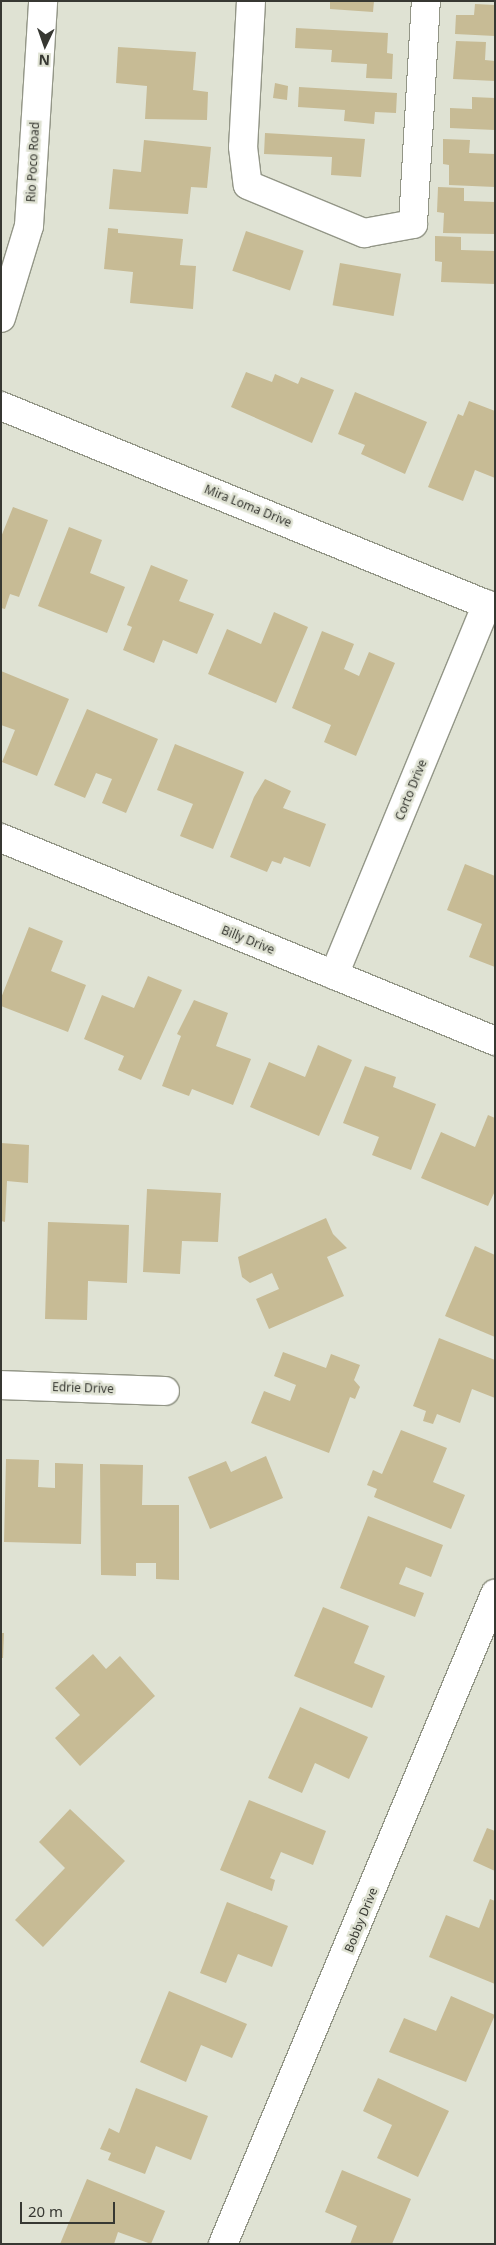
<!DOCTYPE html>
<html>
<head>
<meta charset="utf-8">
<style>
  body { margin:0 }
  #map { position:relative; width:496px; height:2245px; overflow:hidden; background:#dfe2d3; font-family:"Noto Sans",sans-serif }
  div>[style] { position:absolute }
  [style*='--x'] { left:calc(var(--x)*1px); top:calc(var(--y)*1px); width:calc(var(--w)*1px); rotate:calc(var(--a)*1deg) }
  .building>* { inset:0; background:#c7bb95; transform-origin:0 0 }
  .roads { filter:drop-shadow(1px 0 #939687) drop-shadow(-1px 0 #939687) drop-shadow(0 1px #939687) drop-shadow(0 -1px #939687) }
  .minor>* { height:28px; margin:-14px; padding:0 14px; transform-origin:14px; border-radius:14px; background:#fff }
  span { translate:-50% -50%; white-space:nowrap; text-align:center; line-height:1.15; -webkit-text-stroke:5px #dfe2d3; paint-order:stroke }
  .street-label { font-size:12px; color:#373832 }
  .frame { position:absolute; inset:0; border:2px solid #373832; pointer-events:none }
  .north { position:absolute; left:20px; top:20px; width:50px; height:50px; -webkit-text-stroke:4px #dfe2d3; paint-order:stroke; rotate:183deg; font-size:14px; font-weight:700; line-height:20px; text-align:center; color:#373832 }
  .north::after { content:''; display:block; margin:auto; width:18px; height:22px; background:#373832; clip-path:polygon(50% 0,100% 100%,50% 72%,0 100%) }
  .scale { position:absolute; left:20px; top:2202px; width:95px; height:22px; box-sizing:border-box; border:2px solid #373832; border-top:0; padding-left:6px; font-size:15px; line-height:18px; white-space:nowrap; color:#373832; -webkit-text-stroke:4px #dfe2d3; paint-order:stroke }
</style>
</head>
<body>
<div id="map">
  <div class="building">
    <i style="clip-path:polygon(330px 1px,374px 1px,373px 12px,330px 9px)"></i>
    <i style="clip-path:polygon(475px 4px,495px 5px,495px 36px,455px 34px,456px 15px,474px 15px)"></i>
    <i style="clip-path:polygon(296px 28px,388px 33px,387px 53px,393px 54px,392px 79px,366px 78px,367px 64px,331px 62px,332px 50px,295px 48px)"></i>
    <i style="clip-path:polygon(456px 41px,486px 42px,485px 60px,495px 61px,495px 81px,453px 79px)"></i>
    <i style="clip-path:polygon(118px 47px,196px 52px,193px 90px,208px 92px,207px 120px,145px 119px,147px 86px,116px 83px)"></i>
    <i style="clip-path:polygon(275px 83px,288px 86px,287px 100px,273px 98px)"></i>
    <i style="clip-path:polygon(299px 87px,397px 93px,396px 113px,375px 112px,374px 124px,344px 121px,345px 110px,298px 107px)"></i>
    <i style="clip-path:polygon(472px 97px,495px 98px,495px 130px,450px 128px,450px 108px,472px 109px)"></i>
    <i style="clip-path:polygon(265px 133px,365px 139px,361px 177px,331px 175px,332px 157px,264px 154px)"></i>
    <i style="clip-path:polygon(443px 139px,470px 140px,469px 153px,495px 154px,495px 187px,449px 185px,449px 165px,443px 164px)"></i>
    <i style="clip-path:polygon(144px 140px,211px 147px,207px 188px,191px 187px,188px 214px,109px 209px,113px 169px,141px 172px)"></i>
    <i style="clip-path:polygon(438px 187px,464px 188px,464px 201px,495px 202px,495px 234px,443px 233px,444px 213px,437px 212px)"></i>
    <i style="clip-path:polygon(108px 228px,118px 229px,118px 233px,183px 239px,180px 265px,196px 266px,193px 309px,130px 303px,133px 272px,104px 269px)"></i>
    <i style="left:246px;top:231px;width:61px;height:42px;rotate:19deg"></i>
    <i style="clip-path:polygon(435px 236px,461px 237px,461px 250px,495px 251px,495px 284px,441px 282px,442px 262px,435px 261px)"></i>
    <i style="left:340px;top:263px;width:62px;height:43px;rotate:10deg"></i>
    <i style="clip-path:polygon(246px 372px,272px 382px,275px 374px,298px 384px,301px 377px,334px 390px,312px 443px,231px 407px)"></i>
    <i style="clip-path:polygon(355px 392px,427px 422px,405px 474px,361px 454px,365px 445px,338px 434px)"></i>
    <i style="clip-path:polygon(469px 401px,495px 411px,495px 478px,475px 470px,463px 501px,428px 487px,458px 414px,463px 416px)"></i>
    <i style="clip-path:polygon(13px 507px,48px 520px,19px 597px,10px 594px,5px 609px,1px 608px,1px 537px)"></i>
    <i style="clip-path:polygon(69px 527px,102px 540px,90px 573px,125px 587px,107px 633px,38px 606px)"></i>
    <i style="clip-path:polygon(151px 565px,188px 580px,179px 601px,214px 614px,197px 654px,163px 640px,154px 663px,123px 650px,132px 627px,127px 625px)"></i>
    <i style="clip-path:polygon(274px 612px,308px 627px,276px 703px,208px 674px,227px 629px,261px 644px)"></i>
    <i style="clip-path:polygon(322px 631px,354px 644px,344px 669px,359px 676px,369px 652px,395px 663px,356px 756px,324px 742px,331px 725px,292px 708px)"></i>
    <i style="clip-path:polygon(1px 671px,69px 699px,37px 776px,2px 762px,15px 730px,1px 725px)"></i>
    <i style="clip-path:polygon(87px 709px,158px 739px,126px 813px,102px 803px,112px 779px,96px 773px,85px 798px,54px 785px)"></i>
    <i style="clip-path:polygon(175px 744px,244px 772px,213px 849px,180px 836px,193px 804px,157px 790px)"></i>
    <i style="clip-path:polygon(265px 779px,291px 791px,283px 808px,326px 824px,310px 867px,284px 857px,281px 864px,272px 861px,267px 872px,230px 857px,254px 797px)"></i>
    <i style="clip-path:polygon(465px 864px,495px 876px,495px 967px,469px 957px,482px 924px,447px 910px)"></i>
    <i style="clip-path:polygon(29px 927px,63px 941px,51px 971px,86px 985px,68px 1032px,1px 1006px,1px 998px)"></i>
    <i style="clip-path:polygon(148px 976px,182px 990px,141px 1080px,118px 1070px,124px 1056px,84px 1039px,102px 995px,134px 1008px)"></i>
    <i style="clip-path:polygon(194px 1000px,228px 1013px,216px 1046px,251px 1059px,233px 1105px,192px 1089px,189px 1096px,162px 1086px,181px 1036px,177px 1034px)"></i>
    <i style="clip-path:polygon(318px 1045px,352px 1060px,319px 1136px,250px 1107px,269px 1062px,305px 1077px)"></i>
    <i style="clip-path:polygon(365px 1066px,396px 1077px,393px 1087px,436px 1104px,411px 1170px,372px 1155px,379px 1137px,343px 1123px)"></i>
    <i style="clip-path:polygon(488px 1115px,495px 1118px,495px 1191px,488px 1206px,421px 1178px,441px 1132px,475px 1147px)"></i>
    <i style="clip-path:polygon(1px 1143px,29px 1145px,28px 1183px,7px 1181px,5px 1222px,1px 1221px)"></i>
    <i style="clip-path:polygon(147px 1189px,221px 1193px,218px 1242px,182px 1241px,180px 1274px,143px 1272px)"></i>
    <i style="clip-path:polygon(326px 1218px,333px 1234px,347px 1248px,327px 1257px,344px 1296px,269px 1329px,256px 1299px,279px 1289px,272px 1273px,250px 1283px,242px 1277px,238px 1257px)"></i>
    <i style="clip-path:polygon(48px 1222px,129px 1225px,127px 1283px,88px 1281px,87px 1320px,45px 1319px)"></i>
    <i style="clip-path:polygon(475px 1246px,495px 1255px,495px 1337px,445px 1316px)"></i>
    <i style="clip-path:polygon(439px 1338px,495px 1360px,495px 1398px,472px 1389px,460px 1423px,437px 1414px,433px 1424px,423px 1421px,426px 1411px,413px 1406px)"></i>
    <i style="clip-path:polygon(283px 1352px,326px 1368px,331px 1354px,360px 1365px,354px 1380px,360px 1387px,355px 1399px,350px 1397px,329px 1453px,251px 1423px,264px 1391px,290px 1401px,296px 1385px,274px 1376px)"></i>
    <i style="clip-path:polygon(401px 1430px,447px 1448px,433px 1482px,465px 1495px,451px 1529px,374px 1497px,377px 1489px,367px 1485px,373px 1470px,382px 1474px)"></i>
    <i style="clip-path:polygon(266px 1456px,283px 1498px,210px 1529px,188px 1477px,226px 1461px,231px 1472px)"></i>
    <i style="clip-path:polygon(6px 1459px,39px 1460px,38px 1487px,55px 1488px,55px 1463px,83px 1464px,81px 1544px,4px 1542px)"></i>
    <i style="clip-path:polygon(100px 1464px,143px 1465px,142px 1505px,179px 1505px,179px 1580px,156px 1579px,156px 1563px,136px 1563px,136px 1576px,101px 1575px)"></i>
    <i style="clip-path:polygon(368px 1516px,443px 1545px,431px 1577px,406px 1567px,399px 1584px,424px 1593px,415px 1617px,340px 1588px)"></i>
    <i style="clip-path:polygon(323px 1607px,369px 1626px,354px 1663px,385px 1676px,372px 1708px,294px 1676px)"></i>
    <i style="clip-path:polygon(1px 1633px,4px 1633px,3px 1658px,1px 1658px)"></i>
    <i style="clip-path:polygon(93px 1654px,106px 1669px,120px 1656px,155px 1696px,80px 1766px,55px 1738px,80px 1715px,55px 1688px)"></i>
    <i style="clip-path:polygon(300px 1707px,368px 1737px,349px 1779px,315px 1763px,302px 1793px,268px 1778px)"></i>
    <i style="clip-path:polygon(249px 1800px,326px 1831px,313px 1865px,281px 1852px,270px 1878px,275px 1880px,272px 1891px,220px 1870px)"></i>
    <i style="clip-path:polygon(70px 1809px,125px 1861px,43px 1947px,15px 1920px,65px 1868px,39px 1842px)"></i>
    <i style="clip-path:polygon(487px 1828px,495px 1831px,495px 1871px,473px 1861px)"></i>
    <i style="clip-path:polygon(490px 1899px,495px 1901px,495px 1984px,429px 1957px,446px 1915px,479px 1928px)"></i>
    <i style="clip-path:polygon(227px 1902px,288px 1926px,272px 1967px,238px 1954px,226px 1983px,200px 1973px)"></i>
    <i style="clip-path:polygon(169px 1991px,247px 2024px,232px 2058px,201px 2045px,186px 2082px,140px 2062px)"></i>
    <i style="clip-path:polygon(451px 1996px,495px 2015px,466px 2082px,389px 2052px,404px 2018px,436px 2031px)"></i>
    <i style="clip-path:polygon(378px 2078px,449px 2111px,418px 2177px,377px 2158px,392px 2125px,363px 2111px)"></i>
    <i style="clip-path:polygon(136px 2088px,208px 2116px,191px 2160px,156px 2146px,145px 2174px,108px 2160px,111px 2153px,100px 2149px,109px 2128px,119px 2133px)"></i>
    <i style="clip-path:polygon(342px 2170px,411px 2199px,392px 2244px,350px 2244px,357px 2226px,325px 2212px)"></i>
    <i style="clip-path:polygon(87px 2179px,165px 2211px,151px 2244px,118px 2232px,114px 2244px,60px 2244px)"></i>
  </div>
  <div class="roads">
    <div class="minor">
      <i style="--x:251;--y:1;--w:146;--a:93.1"></i>
      <i style="--x:243;--y:147;--w:38;--a:83"></i>
      <i style="--x:248;--y:185;--w:126;--a:22.5"></i>
      <i style="--x:364;--y:233;--w:50;--a:-10.4"></i>
      <i style="--x:413;--y:224;--w:223;--a:-86.7"></i>
      <i style="--x:1;--y:318;--w:96;--a:-73.1"></i>
      <i style="--x:29;--y:226;--w:225;--a:-86.4"></i>
      <i style="--x:1;--y:406;--w:534;--a:22.24"></i>
      <i style="--x:1;--y:838;--w:534;--a:22.34"></i>
      <i style="--x:334;--y:975;--w:401;--a:-67.6"></i>
      <i style="--x:1;--y:1385;--w:164;--a:2.1"></i>
      <i style="--x:223;--y:2244;--w:705;--a:-67.29"></i>
    </div>
  </div>
  <div class="street-label">
    <span style="left:33px;top:162px;rotate:-87deg">Rio Poco Road</span>
    <span style="left:248px;top:506px;rotate:22deg">Mira Loma Drive</span>
    <span style="left:411px;top:790px;rotate:-68deg">Corto Drive</span>
    <span style="left:248px;top:940px;rotate:22deg">Billy Drive</span>
    <span style="left:83px;top:1388px;rotate:2deg">Edrie Drive</span>
    <span style="left:361px;top:1920px;rotate:-68deg">Bobby Drive</span>
  </div>
  <div class="frame"></div>
  <div class="north">N</div>
  <div class="scale">20 m</div>
</div>
</body>
</html>
